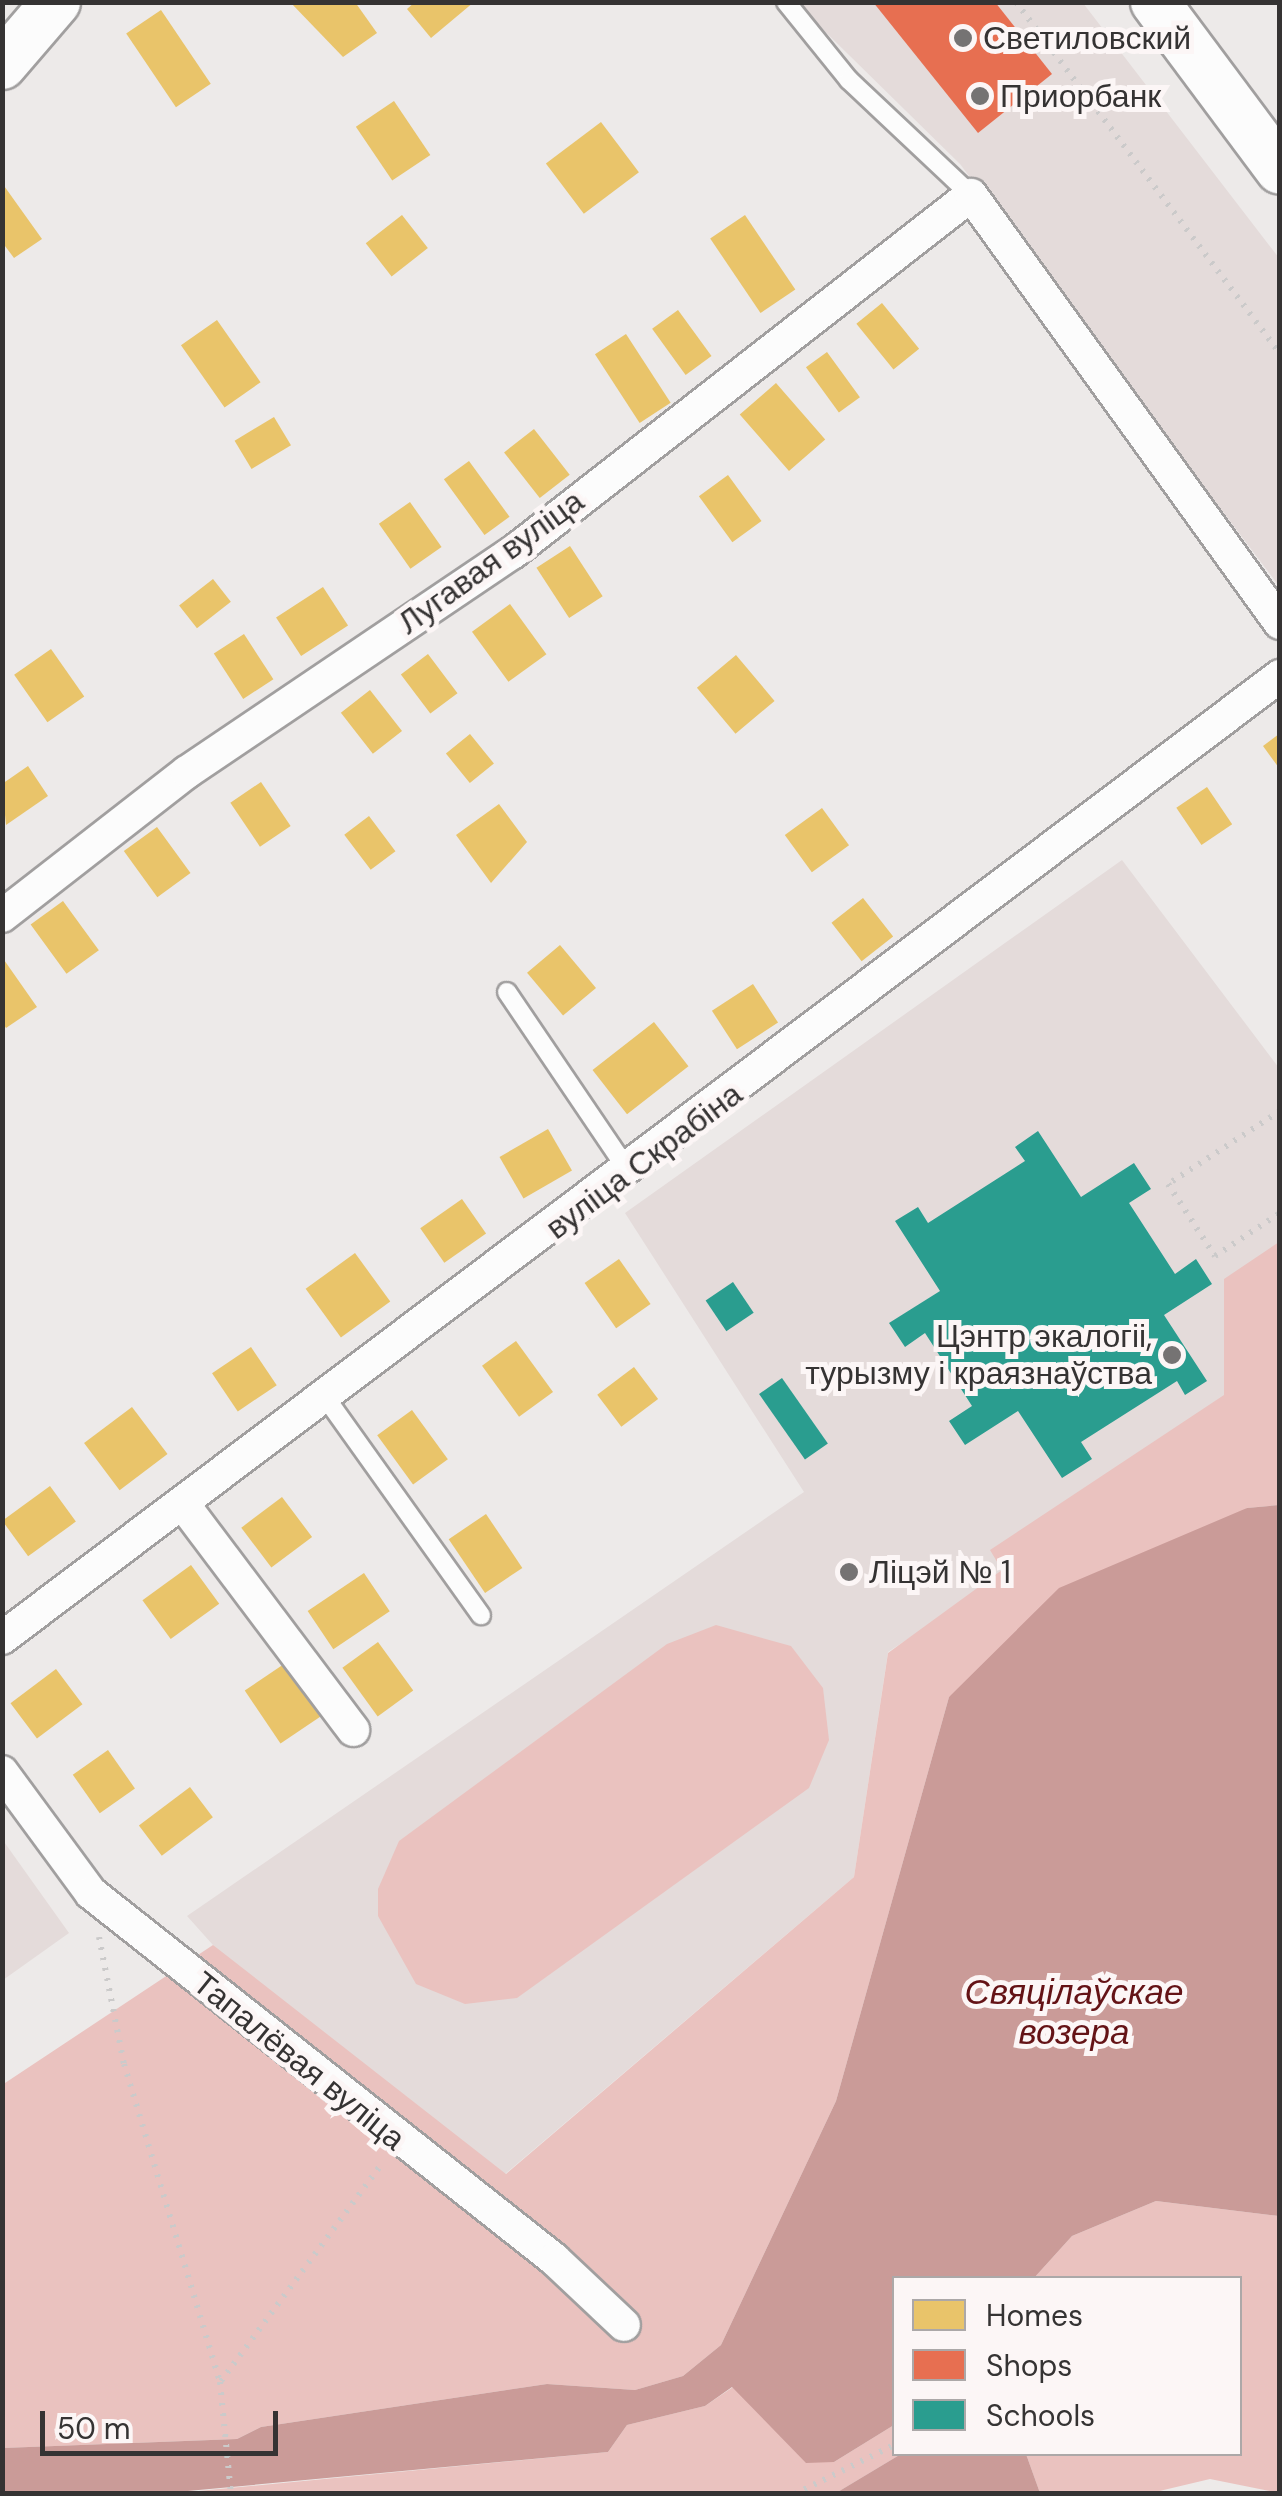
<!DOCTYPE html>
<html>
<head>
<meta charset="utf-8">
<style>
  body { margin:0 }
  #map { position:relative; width:1282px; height:2496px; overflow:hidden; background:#edeae9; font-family:"DM Sans",sans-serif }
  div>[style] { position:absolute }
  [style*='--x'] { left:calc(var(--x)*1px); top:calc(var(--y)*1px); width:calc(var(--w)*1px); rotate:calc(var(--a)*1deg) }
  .built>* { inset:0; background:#e4dbda }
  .green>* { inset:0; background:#eac2bf }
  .water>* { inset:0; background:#ca9b98 }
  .homes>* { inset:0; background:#e9c46a; transform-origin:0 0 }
  .shops>* { inset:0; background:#e76f51 }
  .schools>* { inset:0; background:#2a9d8f; transform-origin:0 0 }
  .path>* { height:6px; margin-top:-3px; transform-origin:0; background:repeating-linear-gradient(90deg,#cbcaca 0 2.5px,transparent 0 10.5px) }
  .roads { filter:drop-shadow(2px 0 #a19f9f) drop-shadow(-2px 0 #a19f9f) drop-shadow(0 2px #a19f9f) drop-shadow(0 -2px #a19f9f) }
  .service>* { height:18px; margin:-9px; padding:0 9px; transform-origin:9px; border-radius:9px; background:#fcfcfc }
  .minor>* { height:32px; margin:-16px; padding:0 16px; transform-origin:16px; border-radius:16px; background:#fcfcfc }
  .secondary>* { height:48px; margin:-24px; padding:0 24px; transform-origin:24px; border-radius:24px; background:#fcfcfc }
  .dots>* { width:28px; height:28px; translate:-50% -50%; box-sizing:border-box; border:5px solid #fcf6f6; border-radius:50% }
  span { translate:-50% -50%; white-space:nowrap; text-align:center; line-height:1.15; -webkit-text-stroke:10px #fcf6f6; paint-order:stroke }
  .poi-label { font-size:32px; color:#353333 }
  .left { translate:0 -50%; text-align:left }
  .right { translate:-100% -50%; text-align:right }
  .street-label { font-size:32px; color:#353333 }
  .water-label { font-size:35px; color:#641316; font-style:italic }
  .frame { position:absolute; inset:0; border:5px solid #353333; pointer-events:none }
  .legend { position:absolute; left:892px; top:2276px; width:350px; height:180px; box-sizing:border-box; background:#fcf6f6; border:2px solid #aca8a8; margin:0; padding:12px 18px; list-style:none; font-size:30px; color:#353333 }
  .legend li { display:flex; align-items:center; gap:20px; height:50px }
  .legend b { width:50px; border:2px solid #aca8a8 }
  .scale { position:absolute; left:40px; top:2411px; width:238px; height:45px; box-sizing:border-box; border:5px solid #353333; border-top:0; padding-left:12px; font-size:30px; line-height:35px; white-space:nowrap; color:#353333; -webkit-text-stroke:8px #fcf6f6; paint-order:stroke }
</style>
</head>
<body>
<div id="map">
  <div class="built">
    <i style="clip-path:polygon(796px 3px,1083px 3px,1279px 258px,1279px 586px,960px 164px)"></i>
    <i style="clip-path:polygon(1122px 860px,1279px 1068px,1279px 1394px,888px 1652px,854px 1877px,505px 2174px,238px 1973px,187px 1916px,804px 1492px,625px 1213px)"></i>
    <i style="clip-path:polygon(2px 1839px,69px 1933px,3px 1980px,2px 1980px)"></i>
  </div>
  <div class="green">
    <i style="clip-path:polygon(1279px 1242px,1279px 1505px,1247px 1508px,949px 1697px,836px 2101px,721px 2345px,683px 2376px,635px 2390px,547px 2384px,261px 2427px,237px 2439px,3px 2448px,2px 2085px,213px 1945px,506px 2174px,854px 1877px,888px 1653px,1002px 1570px,990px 1550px,1224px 1395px,1224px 1279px)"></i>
    <i style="clip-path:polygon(716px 1625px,791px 1646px,823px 1688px,829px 1740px,809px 1788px,517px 1998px,465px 2004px,416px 1984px,378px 1916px,378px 1889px,399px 1841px,667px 1644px)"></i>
    <i style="clip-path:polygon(1156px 2201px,1279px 2216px,1279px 2493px,1210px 2479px,1151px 2493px,1040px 2493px,1026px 2454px,1240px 2454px,1240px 2278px,1034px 2278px,1072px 2236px)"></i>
    <i style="clip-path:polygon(733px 2387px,806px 2462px,834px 2462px,894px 2425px,901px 2454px,836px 2493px,166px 2494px,608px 2452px,627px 2425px,705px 2406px)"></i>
  </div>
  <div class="water">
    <i style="clip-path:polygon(1279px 1505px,1279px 2216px,1156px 2201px,1072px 2236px,1034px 2278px,894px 2278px,894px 2425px,834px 2462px,806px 2463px,732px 2387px,705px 2406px,627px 2425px,608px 2452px,166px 2493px,3px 2493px,3px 2448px,237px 2439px,261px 2427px,547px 2384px,635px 2390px,683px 2376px,721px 2345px,836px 2101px,949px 1697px,1059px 1588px,1247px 1508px)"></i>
    <i style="clip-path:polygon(901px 2454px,1026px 2454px,1040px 2493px,836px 2493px)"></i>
  </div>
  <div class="homes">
    <i style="clip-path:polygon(290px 2px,355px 2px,377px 33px,343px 57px)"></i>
    <i style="clip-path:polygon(415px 2px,474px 2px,431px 38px,407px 9px)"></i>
    <i style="left:161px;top:10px;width:89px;height:42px;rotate:56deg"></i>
    <i style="left:394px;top:101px;width:65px;height:46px;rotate:56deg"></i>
    <i style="left:601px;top:122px;width:63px;height:69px;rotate:53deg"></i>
    <i style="clip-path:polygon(2px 183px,42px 239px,14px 258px,2px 242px)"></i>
    <i style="left:402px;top:215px;width:42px;height:46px;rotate:52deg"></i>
    <i style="left:745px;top:215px;width:90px;height:42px;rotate:56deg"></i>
    <i style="left:882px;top:303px;width:59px;height:33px;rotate:51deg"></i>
    <i style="left:678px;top:310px;width:57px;height:32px;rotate:54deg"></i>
    <i style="left:217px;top:320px;width:76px;height:44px;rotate:55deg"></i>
    <i style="left:626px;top:334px;width:82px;height:37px;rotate:57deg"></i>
    <i style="left:827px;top:352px;width:56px;height:26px;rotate:54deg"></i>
    <i style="left:776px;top:383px;width:75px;height:48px;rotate:49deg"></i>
    <i style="left:274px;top:417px;width:33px;height:46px;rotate:59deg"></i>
    <i style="left:534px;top:429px;width:58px;height:38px;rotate:52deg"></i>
    <i style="left:469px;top:461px;width:69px;height:31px;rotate:54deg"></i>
    <i style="left:728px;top:475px;width:57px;height:36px;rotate:54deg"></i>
    <i style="left:410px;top:502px;width:55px;height:38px;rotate:55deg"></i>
    <i style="left:570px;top:546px;width:60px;height:40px;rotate:57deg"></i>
    <i style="left:213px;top:579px;width:29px;height:43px;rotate:52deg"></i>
    <i style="left:323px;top:587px;width:46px;height:56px;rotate:57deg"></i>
    <i style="left:510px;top:604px;width:62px;height:47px;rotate:54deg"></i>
    <i style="left:244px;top:634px;width:54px;height:36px;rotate:57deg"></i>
    <i style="left:51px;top:649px;width:58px;height:45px;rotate:55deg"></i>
    <i style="left:428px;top:654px;width:49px;height:34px;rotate:53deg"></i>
    <i style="left:736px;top:655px;width:60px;height:51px;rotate:50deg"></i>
    <i style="left:370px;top:690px;width:52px;height:37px;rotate:52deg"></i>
    <i style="left:470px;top:734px;width:38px;height:31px;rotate:51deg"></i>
    <i style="clip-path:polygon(1279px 734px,1279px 768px,1263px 746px)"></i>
    <i style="clip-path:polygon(28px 766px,48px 796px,6px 825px,2px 784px)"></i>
    <i style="left:261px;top:782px;width:53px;height:37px;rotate:56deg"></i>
    <i style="left:1207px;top:787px;width:45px;height:37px;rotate:56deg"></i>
    <i style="clip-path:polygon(499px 804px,527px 842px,491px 883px,456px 835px)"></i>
    <i style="left:822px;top:808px;width:46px;height:46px;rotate:54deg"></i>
    <i style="left:369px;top:816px;width:44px;height:31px;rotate:53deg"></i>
    <i style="left:157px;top:827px;width:57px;height:41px;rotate:54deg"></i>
    <i style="left:863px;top:898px;width:49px;height:40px;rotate:52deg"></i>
    <i style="left:63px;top:901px;width:61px;height:40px;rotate:54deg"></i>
    <i style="left:560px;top:945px;width:56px;height:43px;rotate:50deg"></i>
    <i style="clip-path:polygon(2px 957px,37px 1007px,6px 1028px,2px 1022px)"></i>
    <i style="left:753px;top:984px;width:46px;height:49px;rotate:57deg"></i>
    <i style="left:654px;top:1022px;width:56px;height:78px;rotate:52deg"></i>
    <i style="left:548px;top:1129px;width:48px;height:56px;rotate:60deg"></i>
    <i style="left:462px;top:1199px;width:42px;height:51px;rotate:55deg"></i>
    <i style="left:355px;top:1253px;width:60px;height:61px;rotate:54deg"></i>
    <i style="left:619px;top:1259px;width:55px;height:42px;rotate:55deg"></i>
    <i style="left:516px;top:1341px;width:63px;height:42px;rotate:54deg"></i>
    <i style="left:251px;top:1347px;width:46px;height:47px;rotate:56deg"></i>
    <i style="left:634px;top:1367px;width:40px;height:46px;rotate:53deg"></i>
    <i style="left:132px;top:1407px;width:59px;height:60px;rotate:53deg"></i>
    <i style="left:412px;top:1410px;width:61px;height:43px;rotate:54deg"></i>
    <i style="left:50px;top:1486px;width:44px;height:59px;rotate:54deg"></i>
    <i style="left:282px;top:1497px;width:50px;height:51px;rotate:53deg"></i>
    <i style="left:486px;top:1514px;width:65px;height:45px;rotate:56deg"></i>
    <i style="left:191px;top:1565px;width:48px;height:60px;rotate:54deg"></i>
    <i style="left:364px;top:1573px;width:46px;height:68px;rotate:56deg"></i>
    <i style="left:378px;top:1642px;width:60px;height:44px;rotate:54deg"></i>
    <i style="left:287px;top:1662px;width:64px;height:51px;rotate:56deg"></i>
    <i style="left:56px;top:1669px;width:44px;height:57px;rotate:53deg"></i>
    <i style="left:108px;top:1750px;width:47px;height:43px;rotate:55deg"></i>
    <i style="left:190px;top:1787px;width:38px;height:64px;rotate:53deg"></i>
  </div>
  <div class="shops">
    <i style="clip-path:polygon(873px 2px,995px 2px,1052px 74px,978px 133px)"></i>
  </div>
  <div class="schools">
    <i style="clip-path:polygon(1038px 1131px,1081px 1197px,1134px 1163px,1151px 1189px,1129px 1203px,1175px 1274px,1196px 1259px,1212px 1284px,1164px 1315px,1207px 1381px,1185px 1395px,1177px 1381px,1081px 1442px,1092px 1459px,1062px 1478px,1018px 1411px,965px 1445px,949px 1421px,972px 1406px,925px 1333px,905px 1347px,889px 1323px,940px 1291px,895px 1221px,918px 1207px,928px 1223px,1025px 1161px,1015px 1147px)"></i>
    <i style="left:733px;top:1282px;width:37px;height:33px;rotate:56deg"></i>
    <i style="left:782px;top:1378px;width:80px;height:28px;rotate:55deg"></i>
  </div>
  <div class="path">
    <i style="--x:1016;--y:2;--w:440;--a:53.1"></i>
    <i style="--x:1280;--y:1111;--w:134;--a:146.9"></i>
    <i style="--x:1168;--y:1184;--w:86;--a:56.9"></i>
    <i style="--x:1215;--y:1256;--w:78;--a:-33.5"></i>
    <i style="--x:99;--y:1937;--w:129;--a:78.9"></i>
    <i style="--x:124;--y:2064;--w:332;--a:73.2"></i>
    <i style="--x:220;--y:2382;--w:113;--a:84.4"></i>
    <i style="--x:221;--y:2381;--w:272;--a:-53.5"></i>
    <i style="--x:795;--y:2494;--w:110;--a:-26.3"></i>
  </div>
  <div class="roads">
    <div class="service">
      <i style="--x:786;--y:2;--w:100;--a:51.1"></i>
      <i style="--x:849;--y:80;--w:168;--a:43.3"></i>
      <i style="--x:507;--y:992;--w:217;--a:55.9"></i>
      <i style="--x:326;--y:1398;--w:267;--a:54.5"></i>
    </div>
    <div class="minor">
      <i style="--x:2;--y:916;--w:234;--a:-37.9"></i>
      <i style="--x:187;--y:772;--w:392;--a:-34"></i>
      <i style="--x:512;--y:553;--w:582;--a:-37.95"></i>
      <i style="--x:971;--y:195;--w:528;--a:54.17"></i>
      <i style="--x:183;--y:1504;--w:283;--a:53"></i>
      <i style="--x:2;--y:1638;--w:1600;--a:-36.97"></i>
      <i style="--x:2;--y:1772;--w:150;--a:53.7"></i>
      <i style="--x:91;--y:1893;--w:590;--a:38.33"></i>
      <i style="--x:554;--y:2259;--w:96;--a:43.3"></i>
    </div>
    <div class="secondary">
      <i style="--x:1155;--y:2;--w:209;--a:53.3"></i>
      <i style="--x:2;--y:65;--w:83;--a:-49.4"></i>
    </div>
  </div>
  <div class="dots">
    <i style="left:963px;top:38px;background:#757373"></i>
    <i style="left:980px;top:96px;background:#757373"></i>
    <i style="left:1172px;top:1355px;background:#757373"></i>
    <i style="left:849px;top:1572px;background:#757373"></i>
  </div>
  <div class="poi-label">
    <span class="left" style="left:983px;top:38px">Светиловский</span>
    <span class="left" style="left:1000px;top:96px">Приорбанк</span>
    <span class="right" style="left:1152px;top:1355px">Цэнтр экалогіі,<br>турызму і краязнаўства</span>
    <span class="left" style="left:869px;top:1572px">Ліцэй № 1</span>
  </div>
  <div class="street-label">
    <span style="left:491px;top:562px;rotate:-36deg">Лугавая вуліца</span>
    <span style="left:644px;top:1161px;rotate:-37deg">вуліца Скрабіна</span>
    <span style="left:299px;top:2061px;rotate:39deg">Тапалёвая вуліца</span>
  </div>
  <div class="water-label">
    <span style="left:1074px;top:2012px">Свяцілаўскае<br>возера</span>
  </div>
  <div class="frame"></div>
  <ul class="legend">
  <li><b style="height:28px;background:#e9c46a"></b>Homes</li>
  <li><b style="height:28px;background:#e76f51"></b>Shops</li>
  <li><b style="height:28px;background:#2a9d8f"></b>Schools</li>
  </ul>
  <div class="scale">50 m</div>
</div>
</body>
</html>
